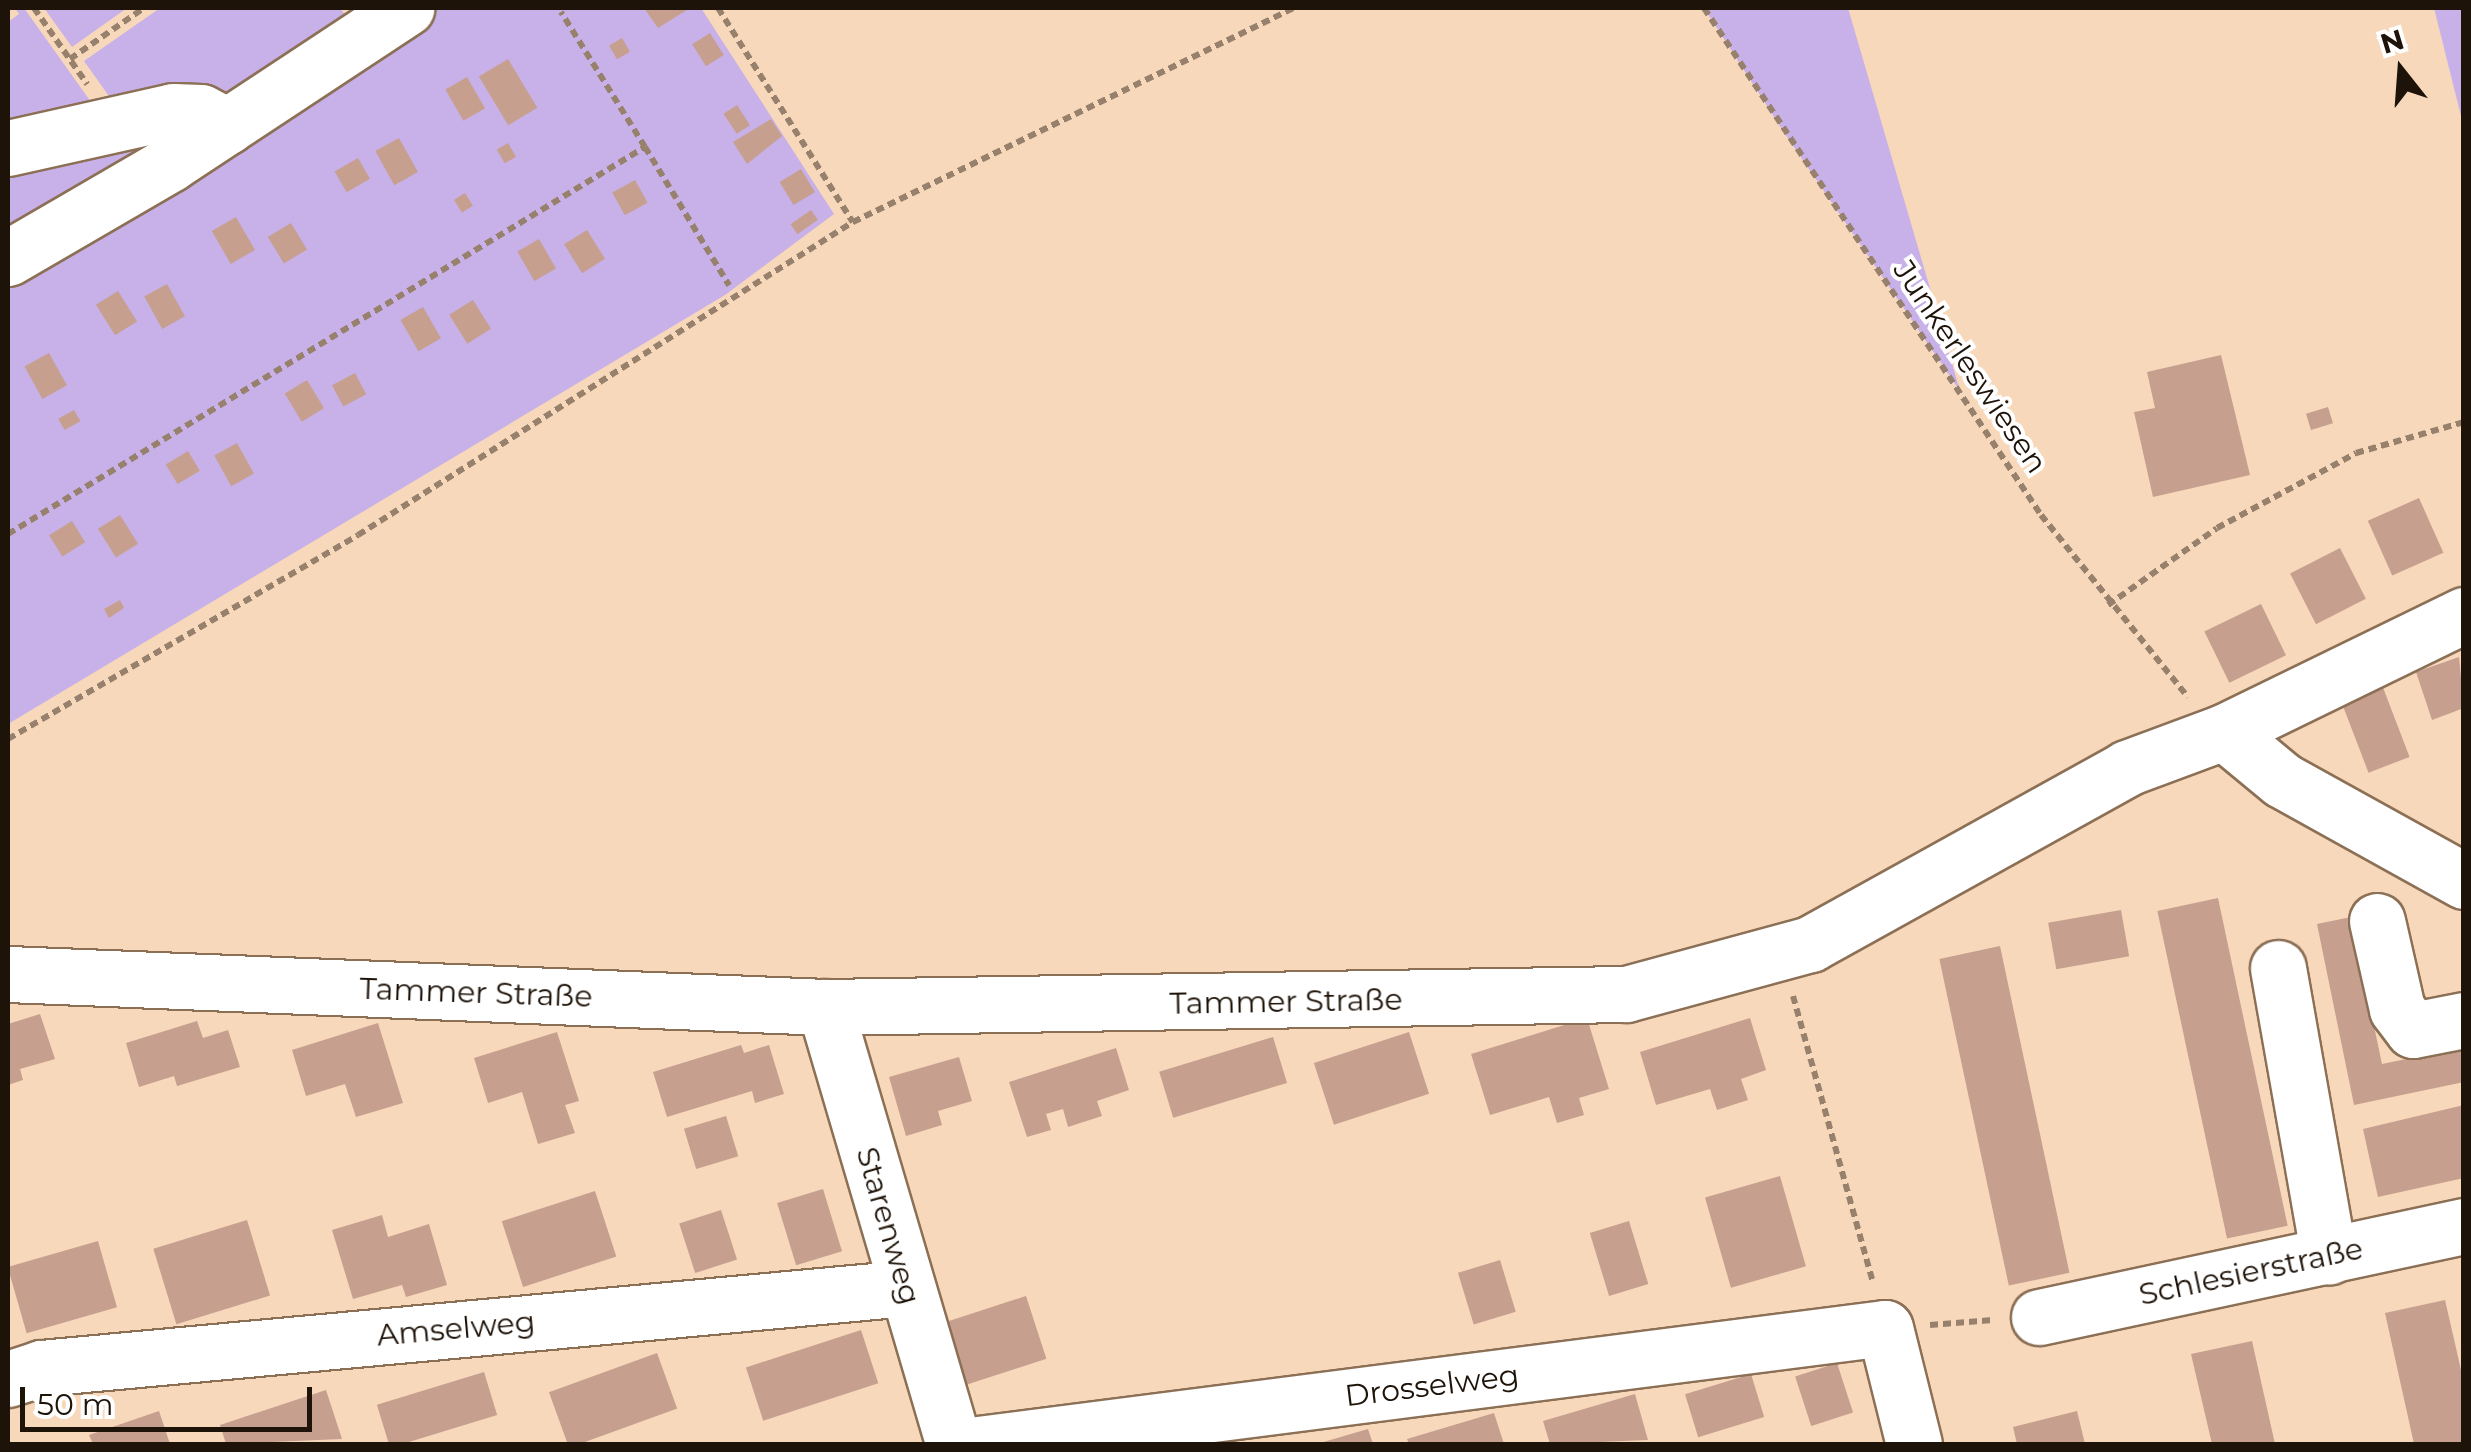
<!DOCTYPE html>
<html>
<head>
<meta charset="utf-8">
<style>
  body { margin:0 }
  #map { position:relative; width:2471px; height:1452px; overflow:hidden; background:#f7d8bb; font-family:Montserrat,sans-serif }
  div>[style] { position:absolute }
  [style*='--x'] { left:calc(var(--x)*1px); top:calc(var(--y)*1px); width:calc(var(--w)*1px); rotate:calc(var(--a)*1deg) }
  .green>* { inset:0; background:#c8b1e8 }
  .building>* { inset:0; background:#c69f8f; transform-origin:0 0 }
  .path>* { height:6px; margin-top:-3px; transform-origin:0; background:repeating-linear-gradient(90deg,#97816c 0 8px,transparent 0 13px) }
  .roads { filter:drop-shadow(2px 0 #8c7056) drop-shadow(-2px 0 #8c7056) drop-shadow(0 2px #8c7056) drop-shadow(0 -2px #8c7056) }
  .minor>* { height:55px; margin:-27.5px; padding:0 27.5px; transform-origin:27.5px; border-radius:27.5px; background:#fff }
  span { translate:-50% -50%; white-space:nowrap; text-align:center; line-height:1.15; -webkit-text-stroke:8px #fff; paint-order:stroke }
  .street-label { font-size:30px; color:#1e1309 }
  .frame { position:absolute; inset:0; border:10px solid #1e1309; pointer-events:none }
  .north { position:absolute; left:2351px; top:20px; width:100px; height:100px; -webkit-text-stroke:8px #fff; paint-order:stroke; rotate:343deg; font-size:28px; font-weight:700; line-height:40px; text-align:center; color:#1e1309 }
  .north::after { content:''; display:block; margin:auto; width:35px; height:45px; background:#1e1309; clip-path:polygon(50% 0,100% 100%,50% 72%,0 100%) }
  .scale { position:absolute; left:20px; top:1387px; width:292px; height:45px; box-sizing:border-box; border:5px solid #1e1309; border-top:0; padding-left:12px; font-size:30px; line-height:35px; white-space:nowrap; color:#1e1309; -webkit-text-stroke:8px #fff; paint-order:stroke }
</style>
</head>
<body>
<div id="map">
  <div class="green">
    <i style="clip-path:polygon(15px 8px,24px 8px,101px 116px,8px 140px,8px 22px,19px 14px)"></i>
    <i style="clip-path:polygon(44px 8px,127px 8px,72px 47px)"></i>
    <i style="clip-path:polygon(160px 8px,340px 8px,357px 31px,248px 88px,116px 106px,84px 61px)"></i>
    <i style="clip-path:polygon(430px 8px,701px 8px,834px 214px,725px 295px,8px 724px,8px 275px)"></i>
    <i style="clip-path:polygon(1704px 8px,1848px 8px,1960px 391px,1783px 131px)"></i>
    <i style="clip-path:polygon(2434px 8px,2463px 8px,2463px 124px)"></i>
    <i style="clip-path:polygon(182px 131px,8px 239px,8px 164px)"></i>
  </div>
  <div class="building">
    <i style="clip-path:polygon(644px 8px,690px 8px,658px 28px)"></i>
    <i style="left:710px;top:33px;width:26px;height:21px;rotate:58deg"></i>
    <i style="left:622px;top:38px;width:16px;height:15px;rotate:60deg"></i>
    <i style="left:508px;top:59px;width:57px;height:34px;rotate:59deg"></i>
    <i style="left:467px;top:77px;width:36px;height:25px;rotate:60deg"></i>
    <i style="left:737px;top:105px;width:24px;height:16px;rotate:57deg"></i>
    <i style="clip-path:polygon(771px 119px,782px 136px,747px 164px,733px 142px)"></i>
    <i style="left:399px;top:138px;width:39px;height:27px;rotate:61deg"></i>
    <i style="left:508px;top:143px;width:16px;height:13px;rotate:60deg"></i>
    <i style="left:358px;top:158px;width:24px;height:27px;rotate:60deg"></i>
    <i style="left:801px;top:169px;width:27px;height:25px;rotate:59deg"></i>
    <i style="left:635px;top:180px;width:26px;height:26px;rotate:61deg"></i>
    <i style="left:465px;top:193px;width:15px;height:13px;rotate:58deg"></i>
    <i style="left:811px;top:210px;width:12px;height:25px;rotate:55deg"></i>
    <i style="left:236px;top:217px;width:38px;height:28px;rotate:60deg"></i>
    <i style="left:291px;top:223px;width:31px;height:27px;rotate:59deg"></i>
    <i style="left:587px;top:230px;width:34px;height:27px;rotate:58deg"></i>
    <i style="left:539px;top:239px;width:34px;height:25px;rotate:60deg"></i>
    <i style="left:167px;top:284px;width:37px;height:26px;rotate:61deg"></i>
    <i style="left:118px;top:291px;width:36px;height:26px;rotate:58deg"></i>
    <i style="left:473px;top:300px;width:34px;height:28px;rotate:58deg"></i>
    <i style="left:423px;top:307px;width:36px;height:26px;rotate:60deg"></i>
    <i style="left:49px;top:353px;width:37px;height:28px;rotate:61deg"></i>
    <i style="clip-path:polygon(2221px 355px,2250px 475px,2153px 497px,2134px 412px,2155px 408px,2147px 372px)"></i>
    <i style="left:355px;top:373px;width:24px;height:26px;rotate:62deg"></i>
    <i style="left:307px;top:380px;width:33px;height:26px;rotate:59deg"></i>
    <i style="left:2328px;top:407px;width:17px;height:23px;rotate:73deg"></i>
    <i style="left:74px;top:410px;width:13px;height:18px;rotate:61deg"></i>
    <i style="left:237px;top:443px;width:35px;height:26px;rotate:61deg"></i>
    <i style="left:188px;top:451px;width:23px;height:26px;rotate:59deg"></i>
    <i style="left:2419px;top:498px;width:60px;height:56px;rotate:66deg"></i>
    <i style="left:120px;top:515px;width:34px;height:26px;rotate:58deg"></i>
    <i style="left:72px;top:521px;width:25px;height:27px;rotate:58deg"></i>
    <i style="left:2340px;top:548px;width:57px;height:56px;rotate:63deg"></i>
    <i style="clip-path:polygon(120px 600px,124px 608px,109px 618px,104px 609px)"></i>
    <i style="left:2261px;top:604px;width:57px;height:63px;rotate:64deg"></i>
    <i style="clip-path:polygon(2459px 657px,2464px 708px,2432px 720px,2416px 672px)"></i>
    <i style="left:2382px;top:685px;width:77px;height:44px;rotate:69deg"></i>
    <i style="left:2218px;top:898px;width:335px;height:62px;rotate:78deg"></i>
    <i style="left:2121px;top:910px;width:47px;height:74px;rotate:80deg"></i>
    <i style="clip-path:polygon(2351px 917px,2382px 1064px,2464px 1047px,2464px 1082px,2354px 1105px,2317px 924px)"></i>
    <i style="left:2000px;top:946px;width:334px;height:62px;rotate:78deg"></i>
    <i style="clip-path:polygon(40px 1014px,55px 1059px,20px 1069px,23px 1080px,8px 1085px,8px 1024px)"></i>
    <i style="clip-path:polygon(1587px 1018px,1609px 1089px,1579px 1098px,1584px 1115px,1557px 1123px,1549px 1097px,1490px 1115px,1471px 1054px)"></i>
    <i style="clip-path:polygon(1750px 1018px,1766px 1070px,1741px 1079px,1748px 1100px,1717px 1110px,1710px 1089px,1656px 1105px,1640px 1052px)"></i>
    <i style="clip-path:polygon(197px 1021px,203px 1038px,228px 1030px,240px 1067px,177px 1086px,174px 1076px,139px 1087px,126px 1043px)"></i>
    <i style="clip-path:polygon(378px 1023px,403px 1103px,356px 1117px,345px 1084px,306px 1096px,292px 1050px)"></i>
    <i style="clip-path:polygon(557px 1032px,579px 1101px,565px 1105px,575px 1133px,538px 1144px,522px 1092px,488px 1103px,474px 1058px)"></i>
    <i style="left:1409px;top:1032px;width:65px;height:100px;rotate:72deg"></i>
    <i style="left:1273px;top:1037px;width:48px;height:119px;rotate:73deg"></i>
    <i style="clip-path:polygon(741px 1045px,744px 1053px,769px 1045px,784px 1094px,755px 1103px,752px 1091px,667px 1117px,653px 1072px)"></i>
    <i style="clip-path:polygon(1116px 1048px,1129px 1090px,1097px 1101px,1102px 1116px,1068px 1127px,1063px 1109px,1046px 1114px,1051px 1130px,1027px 1137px,1009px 1082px)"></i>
    <i style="clip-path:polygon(959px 1057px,972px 1101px,938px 1111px,942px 1125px,906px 1136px,889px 1077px)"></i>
    <i style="clip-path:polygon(2464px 1105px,2464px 1178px,2378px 1197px,2363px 1129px)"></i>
    <i style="left:726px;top:1116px;width:42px;height:44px;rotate:73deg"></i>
    <i style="left:1780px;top:1176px;width:94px;height:78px;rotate:74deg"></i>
    <i style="left:823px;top:1189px;width:65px;height:48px;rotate:73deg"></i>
    <i style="left:595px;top:1191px;width:69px;height:98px;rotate:72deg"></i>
    <i style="left:721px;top:1210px;width:52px;height:44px;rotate:72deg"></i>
    <i style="clip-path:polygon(382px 1215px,388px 1237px,429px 1224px,447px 1285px,406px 1297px,402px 1285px,353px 1299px,332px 1230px)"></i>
    <i style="left:247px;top:1220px;width:79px;height:98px;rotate:73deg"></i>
    <i style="left:1629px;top:1221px;width:66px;height:41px;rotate:73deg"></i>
    <i style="left:98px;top:1241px;width:69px;height:94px;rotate:74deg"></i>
    <i style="left:1500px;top:1260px;width:54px;height:44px;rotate:73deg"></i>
    <i style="left:1026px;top:1296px;width:66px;height:85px;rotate:72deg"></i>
    <i style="clip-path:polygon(2445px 1300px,2464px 1383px,2464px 1444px,2414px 1444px,2385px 1313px)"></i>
    <i style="left:861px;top:1330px;width:56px;height:121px;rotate:72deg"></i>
    <i style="clip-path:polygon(2252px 1341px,2275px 1444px,2212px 1444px,2191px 1354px)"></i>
    <i style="left:657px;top:1353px;width:59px;height:115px;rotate:70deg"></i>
    <i style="left:1837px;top:1363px;width:52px;height:44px;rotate:72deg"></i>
    <i style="left:484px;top:1372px;width:45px;height:112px;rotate:73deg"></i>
    <i style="left:1751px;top:1374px;width:45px;height:69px;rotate:73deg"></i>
    <i style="clip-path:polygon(326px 1390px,342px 1439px,226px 1444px,220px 1425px)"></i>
    <i style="clip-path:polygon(1635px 1394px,1648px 1440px,1550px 1444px,1543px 1421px)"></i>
    <i style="clip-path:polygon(159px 1411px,170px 1444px,93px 1444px,89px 1435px)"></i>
    <i style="clip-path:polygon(2077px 1411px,2085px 1444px,2017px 1444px,2013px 1427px)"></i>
    <i style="clip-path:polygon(1494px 1413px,1504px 1444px,1409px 1444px,1407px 1439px)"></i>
    <i style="clip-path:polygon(1368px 1429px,1373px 1444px,1320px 1444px,1320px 1443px)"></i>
  </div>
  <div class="path">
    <i style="--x:34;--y:8;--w:93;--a:55.1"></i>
    <i style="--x:718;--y:8;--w:253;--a:57.8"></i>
    <i style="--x:1704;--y:8;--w:609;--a:56.39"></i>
    <i style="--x:2041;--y:515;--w:234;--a:51.1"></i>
    <i style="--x:70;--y:59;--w:90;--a:-34.6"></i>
    <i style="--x:645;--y:147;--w:162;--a:58.7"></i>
    <i style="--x:8;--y:534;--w:745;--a:-31.28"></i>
    <i style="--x:645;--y:147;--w:159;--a:-121.9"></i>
    <i style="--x:2108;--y:605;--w:133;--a:-35.2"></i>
    <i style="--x:2217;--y:528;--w:158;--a:-28.3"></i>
    <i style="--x:2356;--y:453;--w:112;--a:-16"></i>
    <i style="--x:8;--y:739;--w:405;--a:-30.2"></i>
    <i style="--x:358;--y:535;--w:586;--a:-32.31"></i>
    <i style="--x:853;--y:222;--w:489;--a:-25.9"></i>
    <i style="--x:1793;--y:996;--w:298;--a:74.4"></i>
    <i style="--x:1930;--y:1325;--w:63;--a:-4.5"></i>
  </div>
  <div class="roads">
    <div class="minor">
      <i style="--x:8;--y:148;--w:169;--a:-12.6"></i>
      <i style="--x:173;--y:111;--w:28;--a:2"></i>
      <i style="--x:201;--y:112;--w:30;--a:28"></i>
      <i style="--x:8;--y:258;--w:189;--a:-30.2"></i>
      <i style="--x:171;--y:163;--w:282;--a:-33.4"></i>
      <i style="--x:2224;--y:732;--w:75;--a:39.6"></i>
      <i style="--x:2282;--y:780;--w:208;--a:29"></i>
      <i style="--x:2377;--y:921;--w:90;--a:77.2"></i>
      <i style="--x:2397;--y:1009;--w:26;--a:53"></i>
      <i style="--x:2413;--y:1030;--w:52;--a:-11.1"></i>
      <i style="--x:2278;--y:968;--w:293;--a:80"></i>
      <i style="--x:8;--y:974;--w:818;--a:2.31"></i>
      <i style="--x:825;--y:1007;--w:801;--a:-0.93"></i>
      <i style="--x:1626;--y:994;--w:191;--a:-15.2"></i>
      <i style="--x:1810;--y:944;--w:363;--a:-29"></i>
      <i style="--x:2127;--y:768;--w:103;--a:-20.4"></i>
      <i style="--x:2224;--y:732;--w:267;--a:-26"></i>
      <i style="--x:825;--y:1007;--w:456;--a:73.6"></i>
      <i style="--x:2039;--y:1317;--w:435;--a:-12.1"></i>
      <i style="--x:8;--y:1379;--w:35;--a:-18"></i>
      <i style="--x:41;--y:1368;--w:869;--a:-5.28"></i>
      <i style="--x:978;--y:1444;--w:914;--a:-7.29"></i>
      <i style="--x:1885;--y:1328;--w:120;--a:76"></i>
    </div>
  </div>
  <div class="street-label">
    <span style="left:1970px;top:367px;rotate:56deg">Junkerleswiesen</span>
    <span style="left:476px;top:993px;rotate:2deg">Tammer Straße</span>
    <span style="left:1286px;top:1002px;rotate:-1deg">Tammer Straße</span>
    <span style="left:888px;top:1226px;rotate:74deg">Starenweg</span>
    <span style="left:2251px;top:1272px;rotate:-12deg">Schlesierstraße</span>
    <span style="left:456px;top:1329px;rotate:-5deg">Amselweg</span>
    <span style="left:1432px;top:1386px;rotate:-7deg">Drosselweg</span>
  </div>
  <div class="frame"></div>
  <div class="north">N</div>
  <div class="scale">50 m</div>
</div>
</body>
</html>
